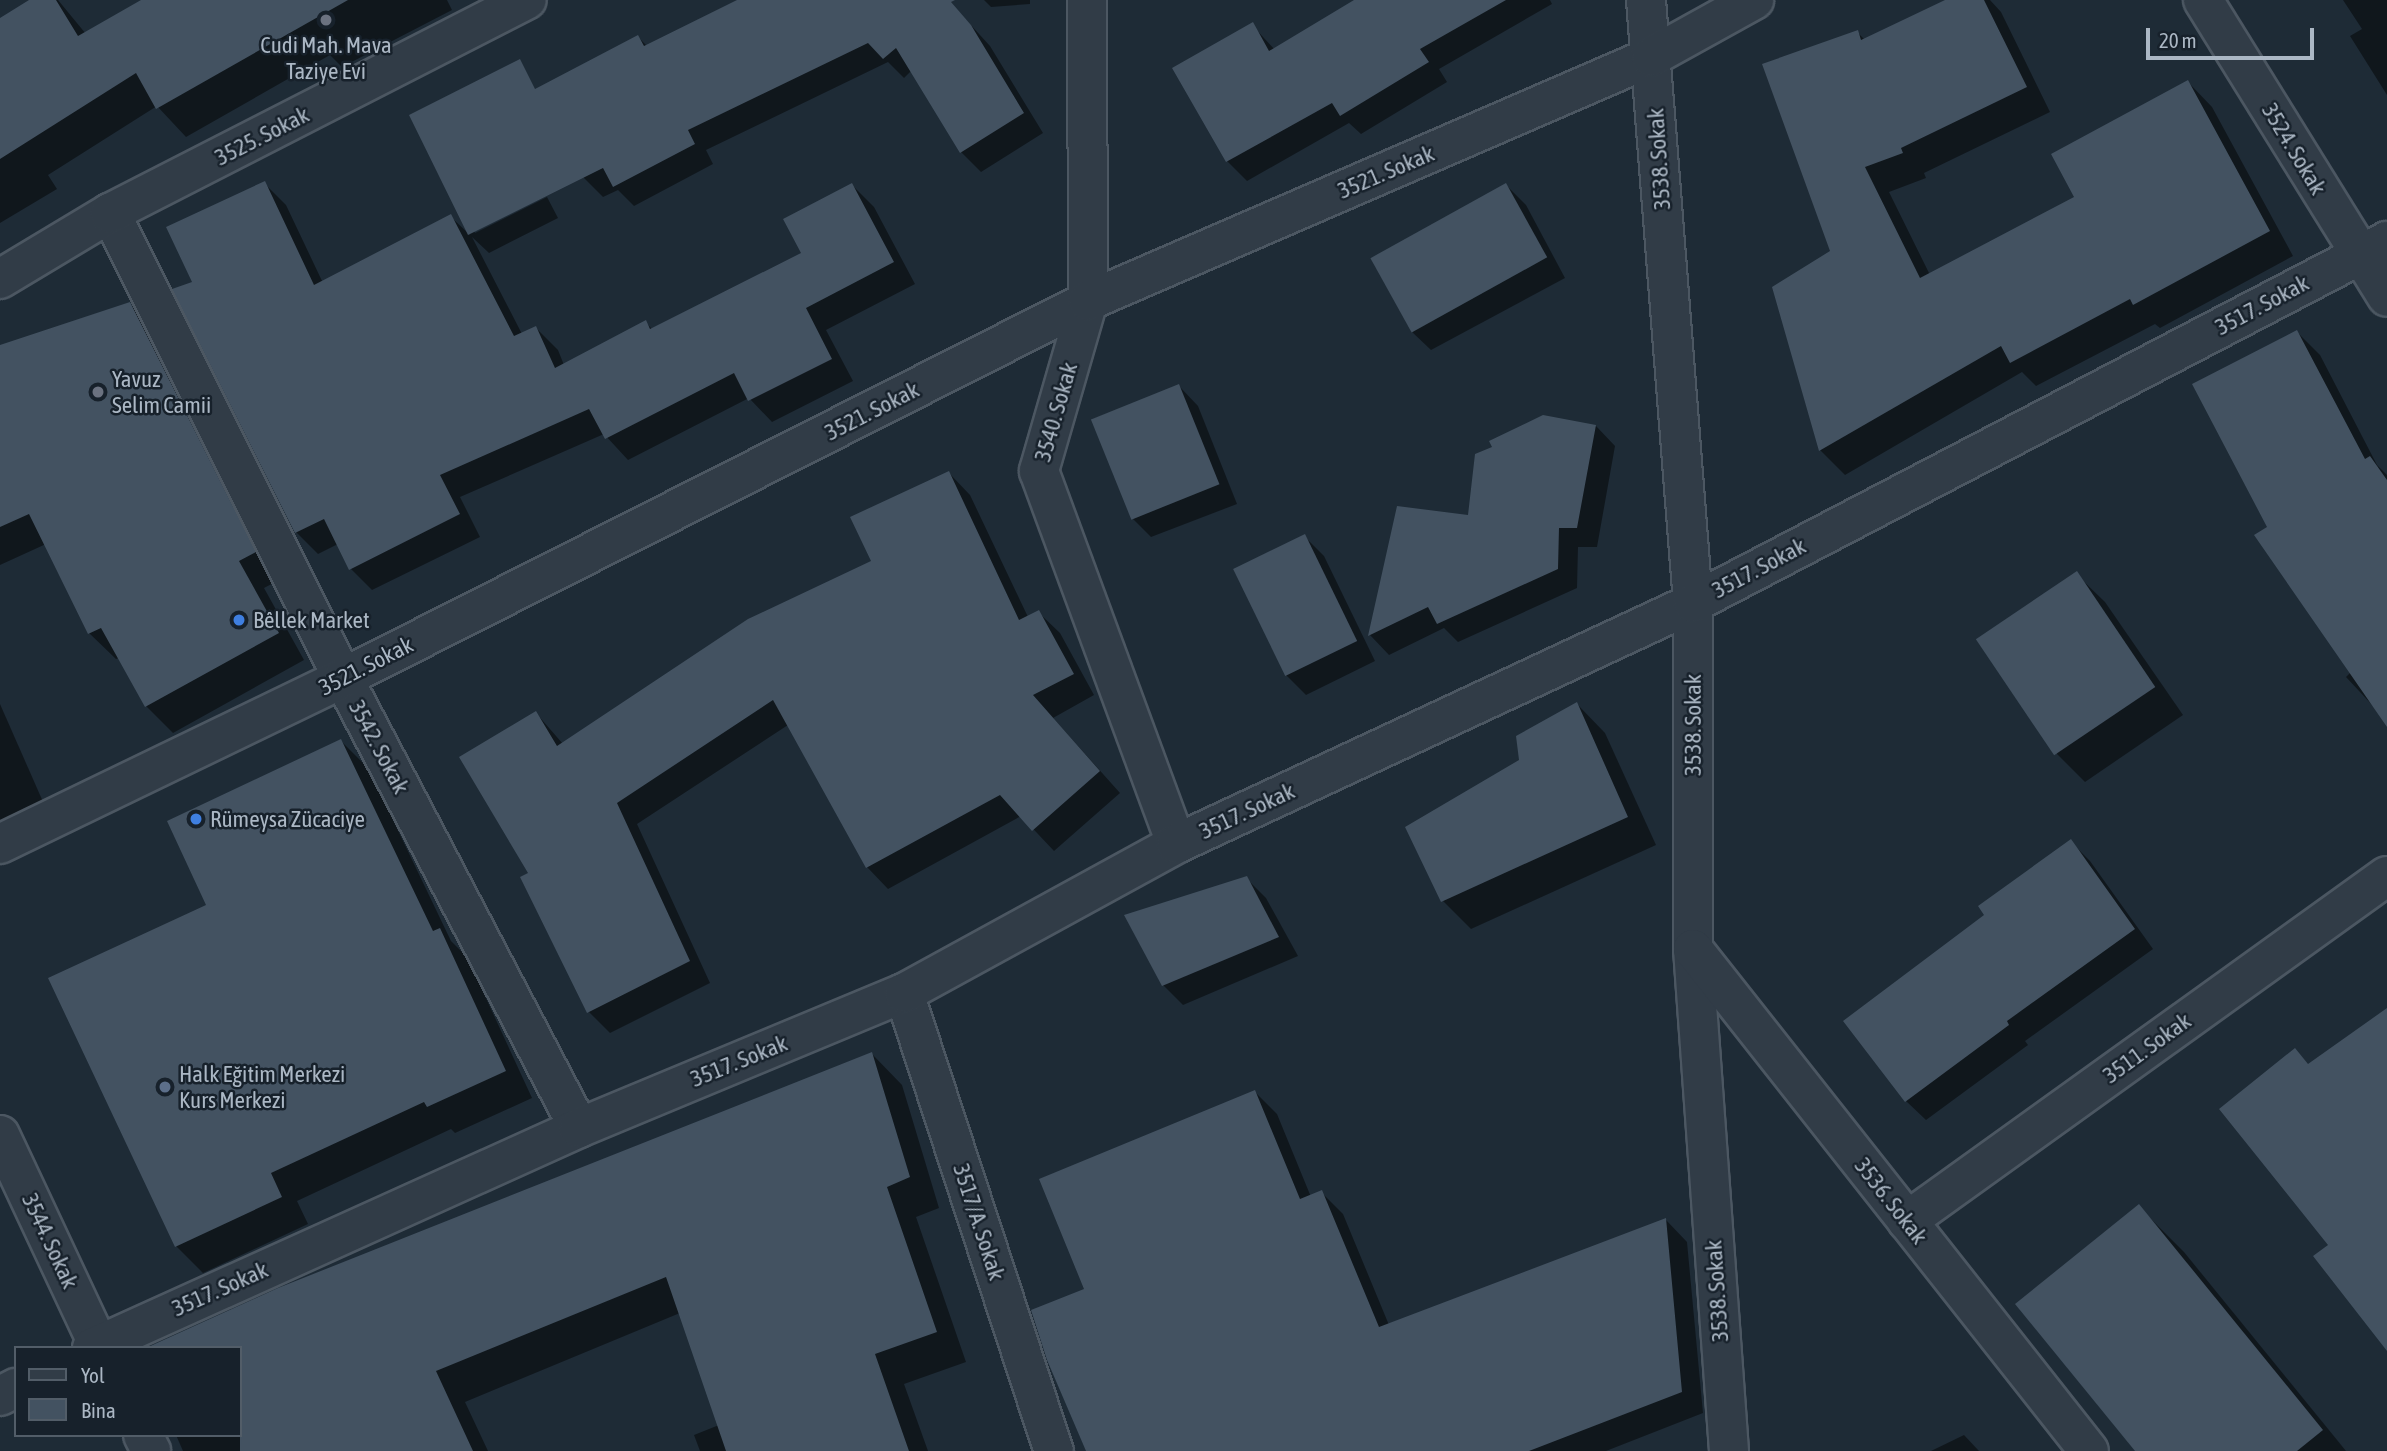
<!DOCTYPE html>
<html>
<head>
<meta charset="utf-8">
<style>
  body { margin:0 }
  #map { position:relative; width:2387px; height:1451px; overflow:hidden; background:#1e2b36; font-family:"Asap Condensed",sans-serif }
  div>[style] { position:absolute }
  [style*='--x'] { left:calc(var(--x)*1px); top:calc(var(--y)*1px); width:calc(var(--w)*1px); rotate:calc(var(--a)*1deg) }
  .shadow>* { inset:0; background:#0007 }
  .building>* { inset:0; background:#435261; transform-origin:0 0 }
  .roads { filter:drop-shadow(2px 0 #4c5762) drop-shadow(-2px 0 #4c5762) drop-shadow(0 2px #4c5762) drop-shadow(0 -2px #4c5762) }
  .minor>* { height:38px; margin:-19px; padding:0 19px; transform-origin:19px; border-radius:19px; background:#313c47 }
  .dots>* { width:19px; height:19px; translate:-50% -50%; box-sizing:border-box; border:4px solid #17212b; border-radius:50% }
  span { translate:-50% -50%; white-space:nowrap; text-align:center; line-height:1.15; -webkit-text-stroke:5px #17212b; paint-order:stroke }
  .poi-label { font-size:23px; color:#abb7c4 }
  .left { translate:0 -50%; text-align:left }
  .street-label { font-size:23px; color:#abb7c4 }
  .legend { position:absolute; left:14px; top:1346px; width:228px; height:91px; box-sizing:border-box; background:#17212b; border:2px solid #525d68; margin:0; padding:9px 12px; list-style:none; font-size:21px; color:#abb7c4 }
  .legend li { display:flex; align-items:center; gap:14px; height:35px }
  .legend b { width:35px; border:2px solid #525d68 }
  .scale { position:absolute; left:2146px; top:28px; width:168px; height:32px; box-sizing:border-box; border:4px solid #abb7c4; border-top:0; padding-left:9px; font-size:21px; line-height:24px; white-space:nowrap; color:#abb7c4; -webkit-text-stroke:5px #17212b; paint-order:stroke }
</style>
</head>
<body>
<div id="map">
  <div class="shadow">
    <i style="clip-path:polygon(32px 0,58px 0,86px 34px,145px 0,447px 0,452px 10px,342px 67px,330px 55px,186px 137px,157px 106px,48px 175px,57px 189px,0 223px,0 20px)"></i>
    <i style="clip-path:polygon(741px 0,948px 0,990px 46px,1043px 133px,981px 172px,961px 152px,911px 71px,904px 78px,888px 62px,706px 150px,713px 164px,634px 206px,618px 190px,603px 197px,583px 177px,638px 37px,647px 46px)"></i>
    <i style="clip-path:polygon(984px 0,1030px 0,1030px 4px,991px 7px)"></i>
    <i style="clip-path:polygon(1357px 0,1550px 0,1552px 4px,1439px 69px,1447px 82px,1361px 134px,1349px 123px,1247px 181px,1227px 161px,1252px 25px,1275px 50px)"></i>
    <i style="clip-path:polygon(1949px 0,1990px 0,2001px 12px,2050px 112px,1924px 173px,1926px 178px,1889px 192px,1930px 275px,2077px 198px,2188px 82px,2212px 107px,2293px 256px,2160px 328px,2155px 324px,2036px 386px,2022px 372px,1845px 475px,1820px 450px,1832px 251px,1857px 32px,1865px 40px)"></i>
    <i style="clip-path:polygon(2343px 0,2387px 0,2387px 95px,2350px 36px,2362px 29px)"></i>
    <i style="clip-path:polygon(412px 116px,475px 233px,547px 197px,558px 218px,489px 253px,472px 237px,522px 334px,536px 328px,558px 350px,564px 365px,645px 322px,652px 329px,804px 254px,852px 185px,874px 207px,915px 284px,826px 330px,853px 381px,772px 422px,749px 398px,628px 460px,604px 434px,460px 497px,480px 537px,372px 590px,351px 569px,338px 544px,318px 554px,296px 532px,195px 283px,264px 183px,286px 205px,323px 283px,451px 217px,470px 235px)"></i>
    <i style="clip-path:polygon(1506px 185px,1526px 205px,1565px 278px,1431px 350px,1411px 331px)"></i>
    <i style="clip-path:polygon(130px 304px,157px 331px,281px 579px,264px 588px,304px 660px,173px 733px,146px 706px,119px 658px,116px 659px,89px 633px,46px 544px,0 565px,0 356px)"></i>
    <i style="clip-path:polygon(2297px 332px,2320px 355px,2377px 465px,2387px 475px,2387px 721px,2346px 677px,2351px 672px,2269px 527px)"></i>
    <i style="clip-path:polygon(1179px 386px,1198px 406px,1237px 504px,1151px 537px,1131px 517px,1093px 419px)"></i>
    <i style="clip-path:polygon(1596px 426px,1615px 446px,1597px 547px,1578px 547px,1577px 588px,1458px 642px,1444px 628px,1389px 655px,1370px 635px,1398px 507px,1469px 517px)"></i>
    <i style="clip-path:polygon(949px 473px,970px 495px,1028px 617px,1038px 612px,1060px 633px,1094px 695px,1053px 718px,1120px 793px,1054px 851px,1021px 816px,888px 889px,867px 867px,788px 725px,637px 824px,710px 983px,610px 1033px,589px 1012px,530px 874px,536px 713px,563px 744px,873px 562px)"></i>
    <i style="clip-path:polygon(1305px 537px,1324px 556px,1375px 661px,1306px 695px,1286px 675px)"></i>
    <i style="clip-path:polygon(2076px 574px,2105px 602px,2183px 715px,2085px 782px,2057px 754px)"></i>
    <i style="clip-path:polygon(0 704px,44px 804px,0 823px)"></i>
    <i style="clip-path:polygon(1577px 704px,1605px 733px,1656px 845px,1471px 929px,1443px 901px,1521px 761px)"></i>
    <i style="clip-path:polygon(341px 741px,368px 768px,451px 941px,467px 957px,532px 1098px,455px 1133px,451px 1129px,297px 1201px,308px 1224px,203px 1273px,176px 1246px,208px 906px)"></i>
    <i style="clip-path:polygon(2071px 842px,2090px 861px,2153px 949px,2025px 1041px,2028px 1045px,1926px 1120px,1906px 1101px,1987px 916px)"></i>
    <i style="clip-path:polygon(1246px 878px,1266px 898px,1298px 956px,1183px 1005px,1163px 985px)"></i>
    <i style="clip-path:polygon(872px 1054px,902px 1085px,939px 1208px,916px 1217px,966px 1362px,904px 1384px,928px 1451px,700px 1451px,694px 1435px,719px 1425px,680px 1313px,465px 1402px,488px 1451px,183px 1451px,176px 1435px,240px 1435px,240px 1348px)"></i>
    <i style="clip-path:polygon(1255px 1092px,1277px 1114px,1311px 1197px,1321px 1192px,1343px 1214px,1389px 1325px,1666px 1220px,1687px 1242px,1703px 1413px,1606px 1451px,1088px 1451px,1086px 1289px)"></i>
    <i style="clip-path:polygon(2138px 1206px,2184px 1252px,2346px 1451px,2137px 1451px)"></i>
    <i style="clip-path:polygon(1964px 1435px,1979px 1451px,1931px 1451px)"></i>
  </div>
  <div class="building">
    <i style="clip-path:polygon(29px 0,56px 0,78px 36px,141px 0,348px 0,156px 109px,136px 73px,0 159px,0 18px)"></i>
    <i style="clip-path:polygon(737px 0,955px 0,951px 2px,971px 25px,1024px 113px,960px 153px,896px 48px,883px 59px,868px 43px,688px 130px,695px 144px,613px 187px,603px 168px,468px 235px,409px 115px,520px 59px,535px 89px,638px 35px,644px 46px)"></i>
    <i style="clip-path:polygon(1354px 0,1506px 0,1420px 49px,1429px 62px,1340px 116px,1332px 103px,1226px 162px,1172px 68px,1253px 22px,1269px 51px)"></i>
    <i style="clip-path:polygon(1945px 0,1984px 0,2027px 87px,1901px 148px,1903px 153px,1865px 167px,1920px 278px,2074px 197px,2051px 154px,2188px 80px,2270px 231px,2133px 305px,2130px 299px,2010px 363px,2001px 346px,1819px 451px,1772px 287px,1830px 251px,1762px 64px,1858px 30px,1861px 40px)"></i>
    <i style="clip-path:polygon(265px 181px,314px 285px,451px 214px,514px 336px,536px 326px,555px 368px,646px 320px,650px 329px,801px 253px,783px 219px,852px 183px,894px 262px,806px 308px,832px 359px,748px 401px,734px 373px,605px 439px,589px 409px,440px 475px,460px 514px,349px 570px,324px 519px,295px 533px,172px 289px,192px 282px,166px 227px)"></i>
    <i style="left:1506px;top:183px;width:85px;height:155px;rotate:61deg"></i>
    <i style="clip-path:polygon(130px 302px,256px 552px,239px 561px,279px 633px,145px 707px,101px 628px,88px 634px,29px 514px,0 527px,0 345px)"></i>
    <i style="clip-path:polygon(2297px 330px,2365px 459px,2370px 456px,2387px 480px,2387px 727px,2254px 535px,2267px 527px,2192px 384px)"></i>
    <i style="left:1179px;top:384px;width:108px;height:95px;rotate:68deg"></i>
    <i style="clip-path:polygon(1543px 415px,1596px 425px,1577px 528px,1559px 528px,1558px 569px,1437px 624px,1428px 607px,1368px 636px,1397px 506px,1468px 515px,1475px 454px,1492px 447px,1489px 441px)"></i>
    <i style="clip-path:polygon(949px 471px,1019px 620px,1039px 610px,1074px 674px,1033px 695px,1100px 771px,1032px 831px,1000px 795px,866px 868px,773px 700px,617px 803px,690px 961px,587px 1013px,520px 877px,528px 873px,459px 757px,536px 711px,557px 746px,748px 619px,871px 561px,850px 517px)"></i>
    <i style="left:1305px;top:534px;width:119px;height:80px;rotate:64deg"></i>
    <i style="left:2077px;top:571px;width:140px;height:122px;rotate:56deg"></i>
    <i style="clip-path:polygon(1577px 702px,1628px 817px,1441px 902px,1405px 827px,1519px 760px,1516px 736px)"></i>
    <i style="clip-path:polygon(341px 739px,433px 931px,440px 928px,506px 1071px,427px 1107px,424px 1102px,271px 1173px,282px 1197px,175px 1247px,48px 978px,206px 905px,167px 821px)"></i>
    <i style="clip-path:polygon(2071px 839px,2135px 929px,2007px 1021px,2009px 1025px,1905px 1102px,1843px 1021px,1984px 915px,1978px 906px)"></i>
    <i style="clip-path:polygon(1247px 876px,1279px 937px,1162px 986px,1124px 915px)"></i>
    <i style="clip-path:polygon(2387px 1008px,2387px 1351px,2313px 1256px,2328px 1245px,2219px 1109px,2295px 1048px,2308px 1064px)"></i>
    <i style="clip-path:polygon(872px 1052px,910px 1177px,887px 1187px,937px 1332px,875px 1354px,909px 1451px,726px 1451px,666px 1277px,436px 1371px,473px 1451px,240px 1451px,240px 1348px,146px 1348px,278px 1288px)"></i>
    <i style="clip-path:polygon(1255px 1090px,1300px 1199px,1322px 1190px,1379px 1327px,1666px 1218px,1682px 1392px,1529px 1451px,1086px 1451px,1047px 1360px,1031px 1310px,1084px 1289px,1039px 1179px)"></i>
    <i style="clip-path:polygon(2139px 1204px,2323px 1430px,2297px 1451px,2135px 1451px,2015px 1304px)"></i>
  </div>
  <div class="roads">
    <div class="minor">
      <i style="--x:1087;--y:0;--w:301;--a:89.8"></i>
      <i style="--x:1088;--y:301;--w:177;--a:106.1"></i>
      <i style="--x:1039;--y:471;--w:397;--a:69.8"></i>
      <i style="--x:1646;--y:0;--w:605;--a:85.54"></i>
      <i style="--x:1693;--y:603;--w:346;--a:90"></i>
      <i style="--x:1693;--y:949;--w:503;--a:85.9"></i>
      <i style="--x:2203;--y:0;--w:349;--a:58.2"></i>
      <i style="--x:110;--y:213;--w:520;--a:63.39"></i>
      <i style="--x:343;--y:678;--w:508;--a:62.33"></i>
      <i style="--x:0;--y:279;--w:128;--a:-31"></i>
      <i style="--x:110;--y:213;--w:468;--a:-27.1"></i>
      <i style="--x:0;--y:844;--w:381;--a:-25.8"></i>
      <i style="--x:343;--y:678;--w:835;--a:-26.84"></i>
      <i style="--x:1088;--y:301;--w:614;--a:-23.43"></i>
      <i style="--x:1651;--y:57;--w:118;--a:-29"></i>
      <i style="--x:1693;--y:949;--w:639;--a:51.73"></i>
      <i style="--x:904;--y:993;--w:482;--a:71.9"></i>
      <i style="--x:0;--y:1135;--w:235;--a:64.9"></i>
      <i style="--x:1907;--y:1221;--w:591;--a:-35.71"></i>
      <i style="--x:92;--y:1348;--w:534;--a:-24.31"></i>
      <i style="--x:579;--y:1128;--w:352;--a:-22.6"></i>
      <i style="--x:904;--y:993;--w:310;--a:-28.7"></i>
      <i style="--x:1176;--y:844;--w:570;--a:-24.99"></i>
      <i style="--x:1693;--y:603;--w:783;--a:-27.55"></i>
      <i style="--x:0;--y:1396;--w:18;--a:-27"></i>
      <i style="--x:143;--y:1435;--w:18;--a:63"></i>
    </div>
  </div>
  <div class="dots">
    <i style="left:326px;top:20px;background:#6b7280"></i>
    <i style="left:98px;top:392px;background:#6b7280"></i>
    <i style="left:239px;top:620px;background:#3f7fe0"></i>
    <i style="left:196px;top:819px;background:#3f7fe0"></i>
    <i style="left:165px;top:1087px;background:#5c6f8a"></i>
  </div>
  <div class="poi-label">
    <span style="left:326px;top:58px">Cudi Mah. Mava<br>Taziye Evi</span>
    <span class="left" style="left:112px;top:392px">Yavuz<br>Selim Camii</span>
    <span class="left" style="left:253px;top:620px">Bêllek Market</span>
    <span class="left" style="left:210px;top:819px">Rümeysa Zücaciye</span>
    <span class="left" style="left:179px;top:1087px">Halk Eğitim Merkezi<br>Kurs Merkezi</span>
  </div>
  <div class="street-label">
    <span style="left:262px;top:136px;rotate:-27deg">3525. Sokak</span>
    <span style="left:2294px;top:149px;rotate:59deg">3524. Sokak</span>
    <span style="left:1659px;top:159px;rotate:-94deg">3538. Sokak</span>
    <span style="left:1386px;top:172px;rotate:-23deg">3521. Sokak</span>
    <span style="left:2262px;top:305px;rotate:-28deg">3517. Sokak</span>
    <span style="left:872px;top:411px;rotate:-27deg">3521. Sokak</span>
    <span style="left:1056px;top:412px;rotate:-74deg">3540. Sokak</span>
    <span style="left:1759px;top:568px;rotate:-28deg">3517. Sokak</span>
    <span style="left:366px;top:666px;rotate:-27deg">3521. Sokak</span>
    <span style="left:1693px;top:725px;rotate:-90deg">3538. Sokak</span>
    <span style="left:379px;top:747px;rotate:62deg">3542. Sokak</span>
    <span style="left:1247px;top:811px;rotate:-25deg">3517. Sokak</span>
    <span style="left:2147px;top:1048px;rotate:-36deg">3511. Sokak</span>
    <span style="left:739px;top:1061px;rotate:-22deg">3517. Sokak</span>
    <span style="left:1891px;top:1201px;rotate:52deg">3536. Sokak</span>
    <span style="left:979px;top:1222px;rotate:72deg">3517/A. Sokak</span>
    <span style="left:50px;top:1241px;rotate:65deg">3544. Sokak</span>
    <span style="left:220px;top:1289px;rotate:-24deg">3517. Sokak</span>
    <span style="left:1717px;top:1291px;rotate:-94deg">3538. Sokak</span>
  </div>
  <ul class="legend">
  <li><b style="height:9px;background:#313c47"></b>Yol</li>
  <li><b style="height:19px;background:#435261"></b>Bina</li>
  </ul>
  <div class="scale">20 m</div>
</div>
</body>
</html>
